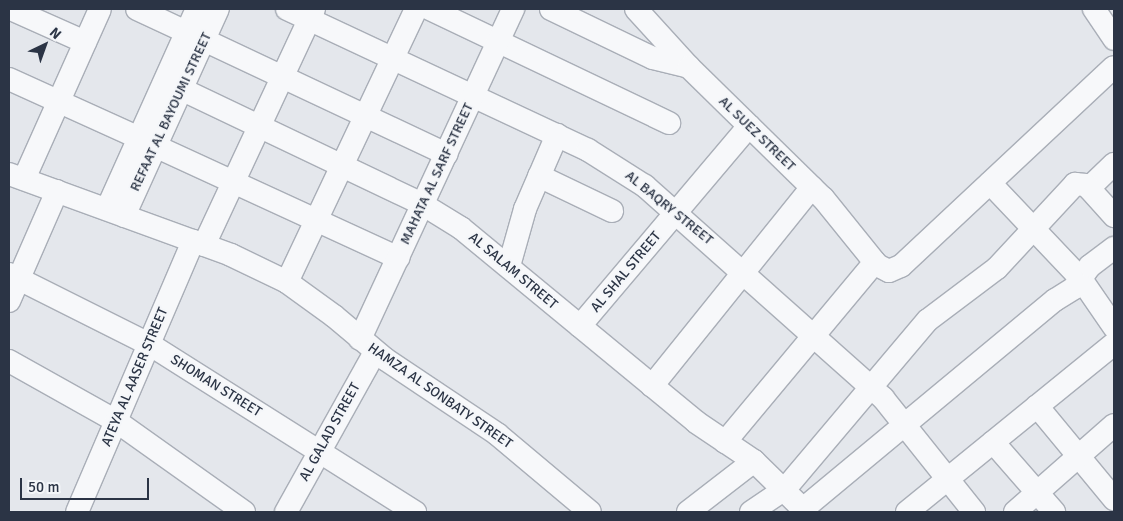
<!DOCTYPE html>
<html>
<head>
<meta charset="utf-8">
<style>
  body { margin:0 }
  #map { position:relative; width:1123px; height:521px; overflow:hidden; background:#e4e7ec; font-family:Signika,sans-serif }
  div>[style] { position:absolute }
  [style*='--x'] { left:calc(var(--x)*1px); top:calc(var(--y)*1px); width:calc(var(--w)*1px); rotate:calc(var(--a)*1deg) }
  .roads { filter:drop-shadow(1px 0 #a9aeb7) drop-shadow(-1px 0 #a9aeb7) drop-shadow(0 1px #a9aeb7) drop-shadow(0 -1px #a9aeb7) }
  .minor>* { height:22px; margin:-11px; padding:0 11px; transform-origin:11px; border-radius:11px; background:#f7f8fa }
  span { translate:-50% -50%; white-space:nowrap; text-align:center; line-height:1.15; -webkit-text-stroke:4px #f4f6f9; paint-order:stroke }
  .street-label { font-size:14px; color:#2b3445 }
  .frame { position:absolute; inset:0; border:10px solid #2b3445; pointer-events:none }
  .north { position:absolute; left:20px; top:20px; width:50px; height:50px; -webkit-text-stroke:4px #f4f6f9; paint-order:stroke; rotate:42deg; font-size:14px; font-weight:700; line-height:20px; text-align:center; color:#2b3445 }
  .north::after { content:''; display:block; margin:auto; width:18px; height:22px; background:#2b3445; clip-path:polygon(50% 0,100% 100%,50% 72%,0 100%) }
  .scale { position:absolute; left:20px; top:478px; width:129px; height:22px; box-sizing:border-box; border:2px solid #2b3445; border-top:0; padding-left:6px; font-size:15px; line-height:18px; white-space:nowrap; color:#2b3445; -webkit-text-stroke:4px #f4f6f9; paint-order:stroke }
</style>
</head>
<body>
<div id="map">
  <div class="roads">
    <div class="minor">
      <i style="--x:137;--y:9;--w:54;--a:25.1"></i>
      <i style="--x:287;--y:9;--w:332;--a:25.1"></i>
      <i style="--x:588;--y:150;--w:67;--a:32.3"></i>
      <i style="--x:645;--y:186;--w:319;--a:41.7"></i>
      <i style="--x:883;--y:398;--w:146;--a:51.4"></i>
      <i style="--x:430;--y:9;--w:265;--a:25.5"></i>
      <i style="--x:551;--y:9;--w:113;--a:25.7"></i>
      <i style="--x:653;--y:58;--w:37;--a:14"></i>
      <i style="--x:636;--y:9;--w:79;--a:47.6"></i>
      <i style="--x:689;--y:67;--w:187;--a:44.4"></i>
      <i style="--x:823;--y:198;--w:86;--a:51.1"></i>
      <i style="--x:877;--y:265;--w:13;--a:27"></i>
      <i style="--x:889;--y:271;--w:13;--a:-23"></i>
      <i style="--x:901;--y:266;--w:291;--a:-43.1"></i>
      <i style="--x:1094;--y:9;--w:36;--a:56"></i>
      <i style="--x:13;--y:10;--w:79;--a:24"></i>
      <i style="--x:204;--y:40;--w:268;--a:25.2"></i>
      <i style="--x:9;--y:79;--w:143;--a:24.4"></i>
      <i style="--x:181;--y:89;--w:267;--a:25.5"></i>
      <i style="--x:422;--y:204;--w:46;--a:31.6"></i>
      <i style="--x:461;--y:228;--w:305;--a:39.5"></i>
      <i style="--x:696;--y:422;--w:70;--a:33.9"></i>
      <i style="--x:754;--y:461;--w:73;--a:44.4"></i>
      <i style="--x:155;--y:146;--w:268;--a:24.7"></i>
      <i style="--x:9;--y:174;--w:236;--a:20"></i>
      <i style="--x:231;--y:255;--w:62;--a:25.7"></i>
      <i style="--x:287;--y:282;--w:58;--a:35.9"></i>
      <i style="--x:334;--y:316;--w:67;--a:40.1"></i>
      <i style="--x:385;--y:359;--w:135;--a:33.8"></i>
      <i style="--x:497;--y:434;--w:121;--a:40"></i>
      <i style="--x:539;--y:176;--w:81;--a:25.6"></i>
      <i style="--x:24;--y:179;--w:186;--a:-65.9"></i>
      <i style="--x:990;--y:183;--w:132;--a:46.5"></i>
      <i style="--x:1081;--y:279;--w:58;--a:55.5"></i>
      <i style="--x:1089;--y:188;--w:35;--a:-44"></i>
      <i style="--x:107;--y:209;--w:219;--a:-65.8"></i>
      <i style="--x:124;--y:216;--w:227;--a:-65.6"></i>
      <i style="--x:204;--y:245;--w:260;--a:-65"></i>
      <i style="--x:509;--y:266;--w:59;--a:-74.3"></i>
      <i style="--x:525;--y:209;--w:81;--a:-66.6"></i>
      <i style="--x:9;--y:274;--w:157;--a:26.6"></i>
      <i style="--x:149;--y:344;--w:315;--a:32.3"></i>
      <i style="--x:287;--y:282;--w:302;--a:-64.7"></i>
      <i style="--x:9;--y:301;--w:120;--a:-66.4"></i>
      <i style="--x:580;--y:326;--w:262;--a:-49.8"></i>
      <i style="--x:360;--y:339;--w:364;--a:-65.1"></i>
      <i style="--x:9;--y:361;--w:123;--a:29.3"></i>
      <i style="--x:116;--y:421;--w:157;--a:35.4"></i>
      <i style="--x:652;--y:386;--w:255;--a:-51.2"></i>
      <i style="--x:1037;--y:406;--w:121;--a:50.4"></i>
      <i style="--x:725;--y:442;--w:234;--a:-50.2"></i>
      <i style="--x:993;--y:442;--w:93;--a:48.9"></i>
      <i style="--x:803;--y:509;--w:327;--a:-39.7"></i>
      <i style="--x:1055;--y:300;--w:22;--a:-32"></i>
      <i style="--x:1074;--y:288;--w:27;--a:-54"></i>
      <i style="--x:1090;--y:266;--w:30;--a:-37"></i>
      <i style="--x:77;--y:512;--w:295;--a:-66.8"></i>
      <i style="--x:286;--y:512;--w:183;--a:-60.9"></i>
      <i style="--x:688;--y:512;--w:83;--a:-37.7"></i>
      <i style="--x:751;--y:512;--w:41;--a:-34.1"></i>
      <i style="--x:785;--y:489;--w:221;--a:-49.8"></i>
      <i style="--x:928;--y:320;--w:86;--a:-37"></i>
      <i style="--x:997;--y:268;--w:115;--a:-47.1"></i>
      <i style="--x:1075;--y:184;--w:11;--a:5"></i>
      <i style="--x:1086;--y:185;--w:42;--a:47.9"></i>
      <i style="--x:907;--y:512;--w:267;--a:-39.1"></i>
      <i style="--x:1015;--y:512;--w:132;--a:-41.3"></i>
    </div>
  </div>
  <div class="street-label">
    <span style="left:171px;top:112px;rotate:-65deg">REFAAT AL BAYOUMI STREET</span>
    <span style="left:757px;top:134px;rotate:44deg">AL SUEZ STREET</span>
    <span style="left:437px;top:174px;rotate:-65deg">MAHATA AL SARF STREET</span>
    <span style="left:669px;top:208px;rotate:39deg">AL BAQRY STREET</span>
    <span style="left:513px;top:271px;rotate:40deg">AL SALAM STREET</span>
    <span style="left:626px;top:272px;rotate:-50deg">AL SHAL STREET</span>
    <span style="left:135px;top:377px;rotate:-67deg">ATEYA AL AASER STREET</span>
    <span style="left:216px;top:386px;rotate:32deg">SHOMAN STREET</span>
    <span style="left:440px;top:396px;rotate:35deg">HAMZA AL SONBATY STREET</span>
    <span style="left:330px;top:432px;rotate:-61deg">AL GALAD STREET</span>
  </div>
  <div class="frame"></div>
  <div class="north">N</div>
  <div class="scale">50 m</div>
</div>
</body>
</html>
